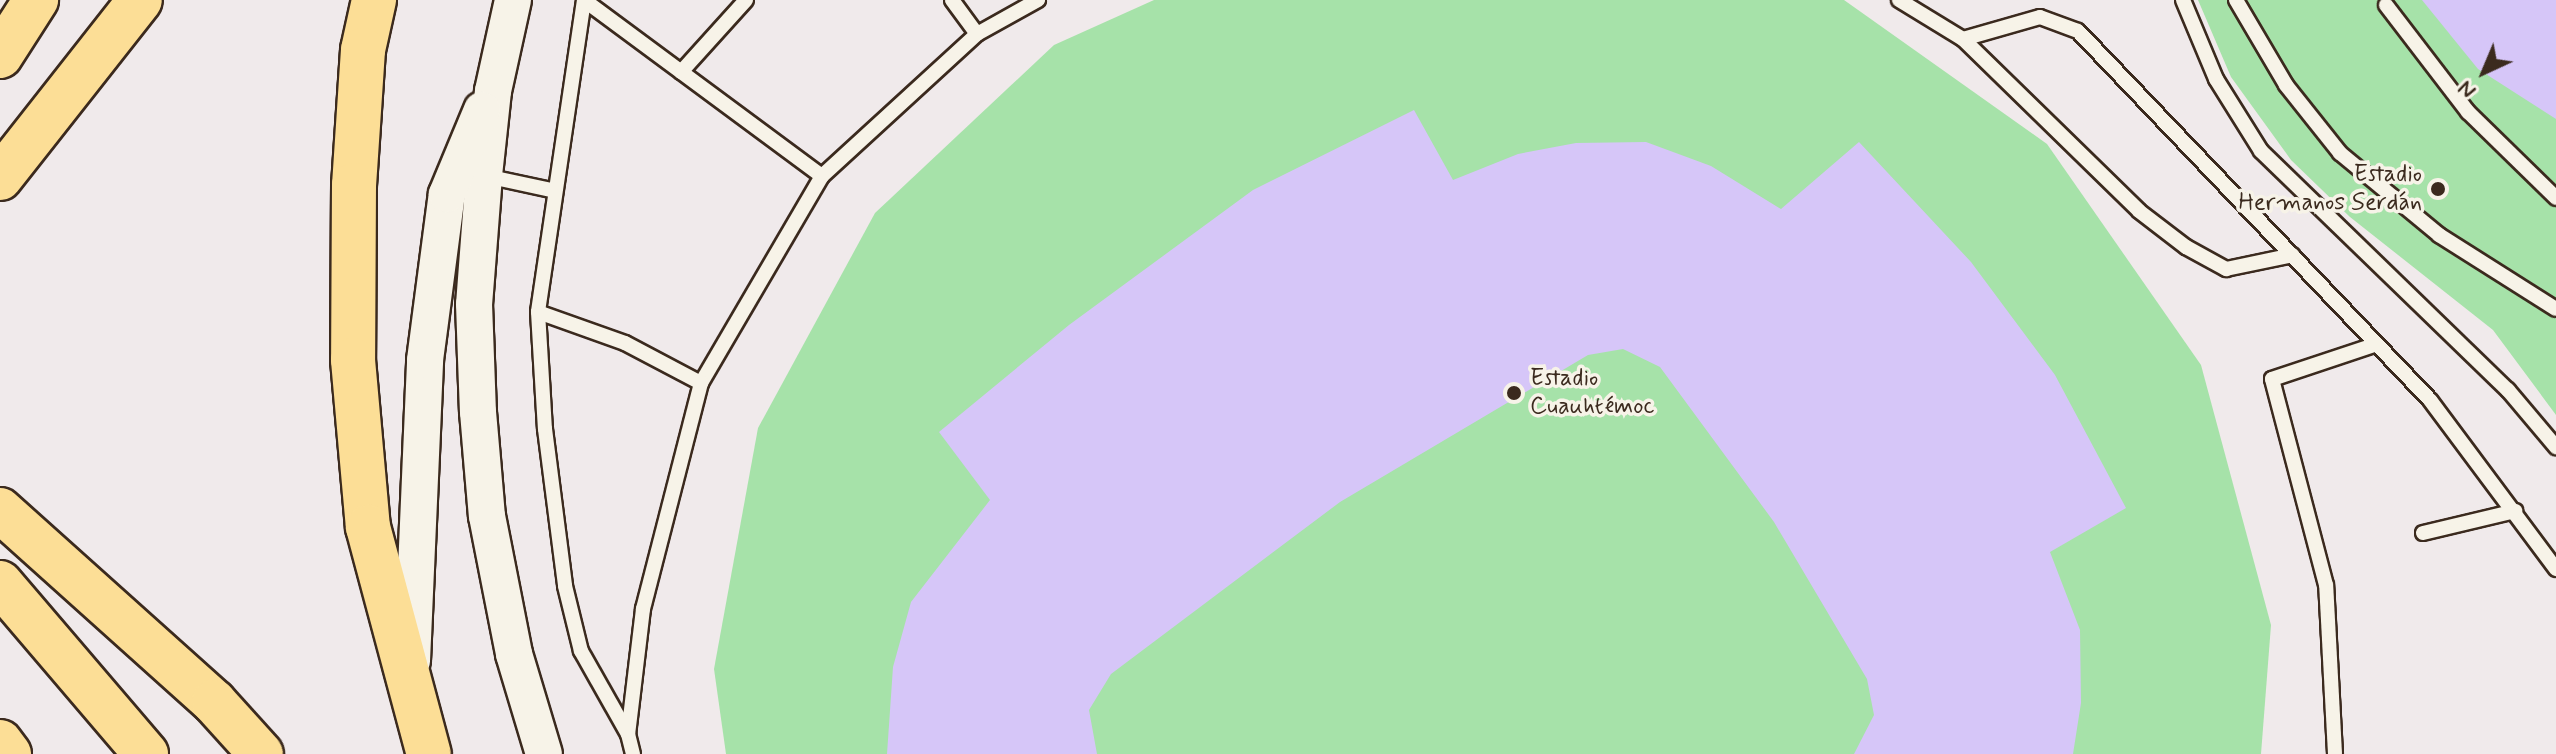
<!DOCTYPE html>
<html>
<head>
<meta charset="utf-8">
<style>
  body { margin:0 }
  #map { position:relative; width:2556px; height:754px; overflow:hidden; background:#f0eaeb; font-family:Mynerve,sans-serif }
  div>[style] { position:absolute }
  [style*='--x'] { left:calc(var(--x)*1px); top:calc(var(--y)*1px); width:calc(var(--w)*1px); rotate:calc(var(--a)*1deg) }
  .green>* { inset:0; background:#a6e2a9 }
  .building>* { inset:0; background:#d6c6f8 }
  .roads { filter:drop-shadow(2px 0 #3b2a1e) drop-shadow(-2px 0 #3b2a1e) drop-shadow(0 2px #3b2a1e) drop-shadow(0 -2px #3b2a1e) }
  .service>* { height:14px; margin:-7px; padding:0 7px; transform-origin:7px; border-radius:7px; background:#f7f3e8 }
  .tertiary>* { height:36px; margin:-18px; padding:0 18px; transform-origin:18px; border-radius:18px; background:#f7f3e8 }
  .primary>* { height:44px; margin:-22px; padding:0 22px; transform-origin:22px; border-radius:22px; background:#fcde96 }
  .motorway>* { height:44px; margin:-22px; padding:0 22px; transform-origin:22px; border-radius:22px; background:#fcde96 }
  .dots>* { width:22px; height:22px; translate:-50% -50%; box-sizing:border-box; border:4px solid #f7f3e8; border-radius:50% }
  span { translate:-50% -50%; white-space:nowrap; text-align:center; line-height:1.15; -webkit-text-stroke:7px #f7f3e8; paint-order:stroke }
  .poi-label { font-size:24px; color:#3b2a1e }
  .right { translate:-100% -50%; text-align:right }
  .left { translate:0 -50%; text-align:left }
  .north { position:absolute; left:2444px; top:32px; width:80px; height:80px; -webkit-text-stroke:6px #f7f3e8; paint-order:stroke; rotate:224deg; font-size:22px; font-weight:700; line-height:32px; text-align:center; color:#3b2a1e }
  .north::after { content:''; display:block; margin:auto; width:28px; height:36px; background:#3b2a1e; clip-path:polygon(50% 0,100% 100%,50% 72%,0 100%) }
</style>
</head>
<body>
<div id="map">
  <div class="green">
    <i style="clip-path:polygon(1154px 0,1844px 0,2047px 144px,2201px 365px,2271px 625px,2261px 754px,726px 754px,714px 669px,758px 428px,875px 213px,1054px 45px)"></i>
    <i style="clip-path:polygon(2198px 0,2556px 0,2556px 415px,2493px 330px,2350px 217px,2291px 160px,2231px 77px)"></i>
  </div>
  <div class="building">
    <i style="clip-path:polygon(2422px 0,2556px 0,2556px 119px,2478px 69px)"></i>
    <i style="clip-path:polygon(1414px 110px,1453px 180px,1518px 154px,1576px 143px,1646px 142px,1711px 166px,1781px 209px,1859px 142px,1971px 262px,2055px 375px,2126px 508px,2050px 552px,2080px 630px,2081px 703px,2073px 754px,1854px 754px,1874px 715px,1867px 679px,1774px 522px,1660px 367px,1623px 349px,1588px 355px,1340px 502px,1111px 674px,1089px 710px,1097px 754px,887px 754px,893px 667px,911px 602px,990px 500px,939px 432px,1069px 325px,1253px 190px)"></i>
  </div>
  <div class="roads">
    <div class="service">
      <i style="--x:584;--y:0;--w:296;--a:36.5"></i>
      <i style="--x:822;--y:176;--w:240;--a:120.3"></i>
      <i style="--x:701;--y:383;--w:233;--a:104.4"></i>
      <i style="--x:643;--y:609;--w:126;--a:96.8"></i>
      <i style="--x:628;--y:734;--w:21;--a:76"></i>
      <i style="--x:584;--y:0;--w:315;--a:98.4"></i>
      <i style="--x:538;--y:312;--w:117;--a:86.6"></i>
      <i style="--x:545;--y:429;--w:158;--a:82.7"></i>
      <i style="--x:565;--y:586;--w:67;--a:76.2"></i>
      <i style="--x:581;--y:651;--w:95;--a:60.5"></i>
      <i style="--x:952;--y:0;--w:42;--a:53.7"></i>
      <i style="--x:1899;--y:0;--w:75;--a:31.4"></i>
      <i style="--x:1963;--y:39;--w:246;--a:44.3"></i>
      <i style="--x:2139;--y:211;--w:59;--a:37.5"></i>
      <i style="--x:2186;--y:247;--w:46;--a:28.8"></i>
      <i style="--x:2226;--y:269;--w:68;--a:-11.8"></i>
      <i style="--x:2183;--y:0;--w:86;--a:67.3"></i>
      <i style="--x:2216;--y:79;--w:85;--a:58"></i>
      <i style="--x:2261;--y:151;--w:344;--a:44.1"></i>
      <i style="--x:2508;--y:390;--w:75;--a:49.9"></i>
      <i style="--x:2236;--y:0;--w:99;--a:59.5"></i>
      <i style="--x:2286;--y:85;--w:87;--a:51.5"></i>
      <i style="--x:2340;--y:153;--w:129;--a:39.6"></i>
      <i style="--x:2439;--y:235;--w:138;--a:32.3"></i>
      <i style="--x:2386;--y:5;--w:135;--a:52.5"></i>
      <i style="--x:2468;--y:112;--w:123;--a:44.3"></i>
      <i style="--x:1963;--y:39;--w:80;--a:-15.9"></i>
      <i style="--x:2040;--y:17;--w:40;--a:20.2"></i>
      <i style="--x:2078;--y:31;--w:510;--a:46.35"></i>
      <i style="--x:2430;--y:400;--w:211;--a:53.3"></i>
      <i style="--x:681;--y:72;--w:97;--a:-47.9"></i>
      <i style="--x:486;--y:176;--w:66;--a:12.2"></i>
      <i style="--x:822;--y:176;--w:210;--a:-42.5"></i>
      <i style="--x:977;--y:34;--w:70;--a:-29.1"></i>
      <i style="--x:538;--y:312;--w:92;--a:19.6"></i>
      <i style="--x:625;--y:343;--w:86;--a:27.8"></i>
      <i style="--x:2423;--y:533;--w:95;--a:-13.4"></i>
      <i style="--x:2335;--y:754;--w:169;--a:-93"></i>
      <i style="--x:2326;--y:585;--w:213;--a:-104.7"></i>
      <i style="--x:2272;--y:379;--w:108;--a:-18.4"></i>
    </div>
    <div class="tertiary">
      <i style="--x:513;--y:0;--w:93;--a:102.4"></i>
      <i style="--x:493;--y:91;--w:84;--a:96.1"></i>
      <i style="--x:484;--y:175;--w:129;--a:94.4"></i>
      <i style="--x:474;--y:304;--w:108;--a:87.9"></i>
      <i style="--x:478;--y:412;--w:104;--a:85.1"></i>
      <i style="--x:487;--y:516;--w:141;--a:78.9"></i>
      <i style="--x:514;--y:654;--w:104;--a:73.3"></i>
      <i style="--x:412;--y:661;--w:301;--a:-87.5"></i>
      <i style="--x:425;--y:360;--w:167;--a:-82.5"></i>
      <i style="--x:447;--y:194;--w:91;--a:-67.4"></i>
    </div>
    <div class="primary">
      <i style="--x:0;--y:178;--w:226;--a:-51.8"></i>
    </div>
    <div class="motorway">
      <i style="--x:374;--y:0;--w:51;--a:102.4"></i>
      <i style="--x:363;--y:50;--w:135;--a:93.8"></i>
      <i style="--x:354;--y:185;--w:175;--a:90.3"></i>
      <i style="--x:353;--y:360;--w:168;--a:84.9"></i>
      <i style="--x:368;--y:527;--w:235;--a:75"></i>
      <i style="--x:0;--y:56;--w:67;--a:-57.3"></i>
      <i style="--x:0;--y:510;--w:288;--a:41.9"></i>
      <i style="--x:214;--y:702;--w:70;--a:47.9"></i>
      <i style="--x:0;--y:583;--w:225;--a:49.5"></i>
      <i style="--x:0;--y:742;--w:15;--a:53"></i>
    </div>
  </div>
  <div class="dots">
    <i style="left:2438px;top:189px;background:#3b2a1e"></i>
    <i style="left:1514px;top:393px;background:#3b2a1e"></i>
  </div>
  <div class="poi-label">
    <span class="right" style="left:2422px;top:189px">Estadio<br>Hermanos Serdán</span>
    <span class="left" style="left:1530px;top:393px">Estadio<br>Cuauhtémoc</span>
  </div>
  <div class="north">N</div>
</div>
</body>
</html>
